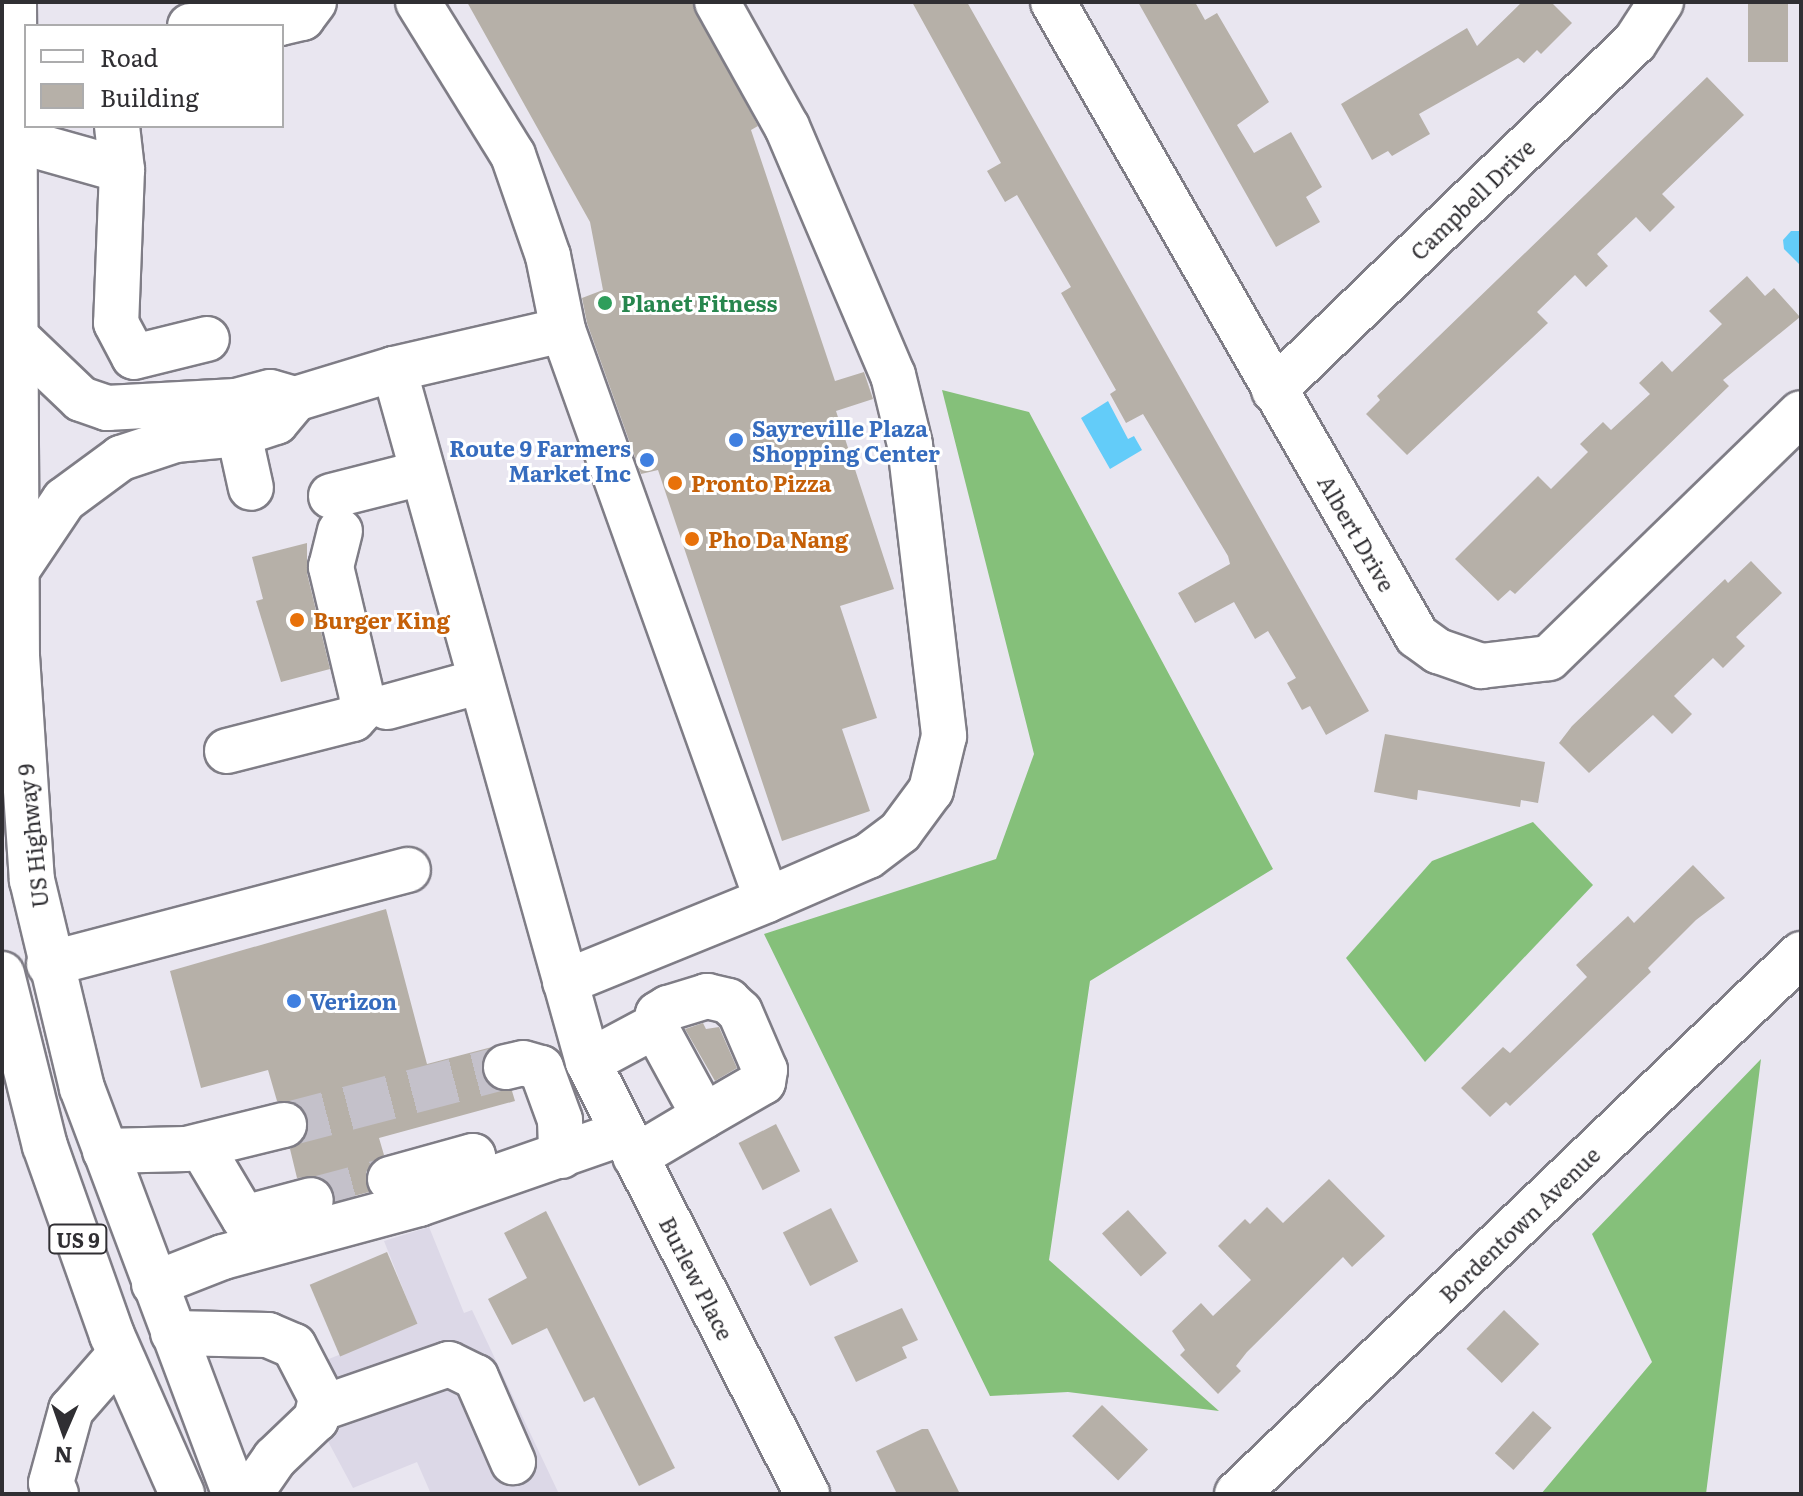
<!DOCTYPE html>
<html>
<head>
<meta charset="utf-8">
<style>
  body { margin:0 }
  #map { position:relative; width:1803px; height:1496px; overflow:hidden; background:#e9e6f0; font-family:Literata,serif }
  div>[style] { position:absolute }
  [style*='--x'] { left:calc(var(--x)*1px); top:calc(var(--y)*1px); width:calc(var(--w)*1px); rotate:calc(var(--a)*1deg) }
  .built>* { inset:0; background:#dcd8e7 }
  .forest>* { inset:0; background:#85c07a }
  .water>* { inset:0; background:#63ccf9 }
  .building>* { inset:0; background:#b6b0a8; transform-origin:0 0 }
  .minor-tunnel>* { height:44px; margin-top:-22px; transform-origin:0; background:repeating-linear-gradient(90deg,#c4c1ca 0 44px,transparent 0 66px) }
  .roads { filter:drop-shadow(2px 0 #7f7d86) drop-shadow(-2px 0 #7f7d86) drop-shadow(0 2px #7f7d86) drop-shadow(0 -2px #7f7d86) }
  .minor>* { height:44px; margin:-22px; padding:0 22px; transform-origin:22px; border-radius:22px; background:#fff }
  .highway>* { height:44px; margin:-22px; padding:0 22px; transform-origin:22px; border-radius:22px; background:#fff }
  .dots>* { width:22px; height:22px; translate:-50% -50%; box-sizing:border-box; border:4px solid #fff; border-radius:50% }
  span { translate:-50% -50%; white-space:nowrap; text-align:center; line-height:1.15; -webkit-text-stroke:6px #fff; paint-order:stroke }
  .shield-label span { padding:2px 6px; background:#fff; border:2px solid; border-radius:6px; -webkit-text-stroke-width:0 }
  .shield-label { font-size:20px; color:#302f33; font-weight:700 }
  .street-label { font-size:22px; color:#302f33 }
  .leisure-label { font-size:22px; color:#27864d; font-weight:700 }
  .left { translate:0 -50%; text-align:left }
  .shop-label { font-size:22px; color:#366cbe; font-weight:700 }
  .right { translate:-100% -50%; text-align:right }
  .food-label { font-size:22px; color:#c56008; font-weight:700 }
  .frame { position:absolute; inset:0; border:4px solid #302f33; pointer-events:none }
  .legend { position:absolute; left:24px; top:24px; width:260px; height:104px; box-sizing:border-box; background:#fff; border:2px solid #acacad; margin:0; padding:10px 14px; list-style:none; font-size:24px; color:#302f33 }
  .legend li { display:flex; align-items:center; gap:16px; height:40px }
  .legend b { width:40px; border:2px solid #acacad }
  .north { position:absolute; left:24px; top:1392px; width:80px; height:80px; -webkit-text-stroke:6px #fff; paint-order:stroke; rotate:182deg; font-size:22px; font-weight:700; line-height:32px; text-align:center; color:#302f33 }
  .north::after { content:''; display:block; margin:auto; width:28px; height:36px; background:#302f33; clip-path:polygon(50% 0,100% 100%,50% 72%,0 100%) }
</style>
</head>
<body>
<div id="map">
  <div class="built">
    <i style="clip-path:polygon(429px 1227px,464px 1313px,472px 1310px,559px 1494px,431px 1494px,417px 1462px,353px 1488px,316px 1419px,306px 1368px,417px 1324px,384px 1241px)"></i>
  </div>
  <div class="forest">
    <i style="clip-path:polygon(942px 390px,1029px 412px,1273px 869px,1090px 981px,1049px 1260px,1219px 1411px,1068px 1392px,990px 1396px,764px 934px,996px 859px,1034px 754px)"></i>
    <i style="clip-path:polygon(1533px 822px,1593px 885px,1425px 1062px,1346px 958px,1432px 861px)"></i>
    <i style="clip-path:polygon(1761px 1059px,1706px 1494px,1541px 1494px,1652px 1362px,1592px 1234px)"></i>
  </div>
  <div class="water">
    <i style="clip-path:polygon(1791px 231px,1801px 231px,1801px 266px,1784px 249px,1783px 240px)"></i>
    <i style="clip-path:polygon(1108px 401px,1128px 439px,1134px 436px,1142px 450px,1110px 469px,1081px 418px)"></i>
  </div>
  <div class="building">
    <i style="clip-path:polygon(467px 2px,692px 2px,758px 126px,751px 130px,835px 381px,864px 372px,873px 399px,836px 411px,894px 589px,840px 606px,877px 718px,842px 729px,870px 811px,782px 841px,658px 470px,641px 474px,587px 323px,582px 298px,603px 290px,590px 222px)"></i>
    <i style="clip-path:polygon(912px 2px,967px 2px,1369px 711px,1326px 735px,1310px 706px,1302px 710px,1287px 683px,1296px 678px,1268px 631px,1255px 639px,1234px 602px,1195px 623px,1178px 593px,1230px 564px,1228px 556px,1143px 414px,1126px 423px,1110px 394px,1116px 390px,1061px 293px,1071px 287px,1017px 195px,1005px 202px,987px 171px,1001px 163px)"></i>
    <i style="clip-path:polygon(1138px 2px,1195px 2px,1205px 20px,1217px 13px,1269px 102px,1237px 125px,1254px 153px,1291px 132px,1322px 187px,1306px 197px,1320px 222px,1276px 247px)"></i>
    <i style="clip-path:polygon(1522px 2px,1551px 2px,1572px 23px,1541px 54px,1537px 50px,1524px 63px,1518px 58px,1419px 114px,1430px 134px,1392px 156px,1388px 151px,1372px 160px,1341px 104px,1467px 28px,1477px 46px)"></i>
    <i style="left:1748px;top:2px;width:40px;height:60px"></i>
    <i style="clip-path:polygon(1707px 77px,1744px 115px,1662px 194px,1675px 207px,1650px 232px,1636px 217px,1597px 254px,1608px 266px,1586px 287px,1575px 275px,1537px 312px,1548px 323px,1407px 455px,1366px 414px,1380px 400px,1377px 396px)"></i>
    <i style="clip-path:polygon(1747px 276px,1765px 296px,1774px 288px,1800px 317px,1723px 380px,1729px 386px,1515px 594px,1510px 590px,1498px 601px,1455px 559px,1538px 476px,1551px 489px,1588px 452px,1580px 444px,1603px 422px,1611px 430px,1650px 394px,1639px 383px,1662px 361px,1672px 372px,1722px 324px,1709px 311px)"></i>
    <i style="clip-path:polygon(307px 543px,307px 573px,330px 669px,281px 682px,256px 601px,263px 599px,252px 557px)"></i>
    <i style="clip-path:polygon(1751px 561px,1782px 593px,1736px 637px,1745px 646px,1723px 668px,1713px 658px,1674px 696px,1692px 714px,1672px 734px,1653px 715px,1589px 773px,1559px 743px,1572px 726px,1725px 579px,1728px 583px)"></i>
    <i style="clip-path:polygon(1385px 734px,1545px 762px,1538px 803px,1521px 800px,1520px 807px,1418px 790px,1417px 800px,1374px 792px)"></i>
    <i style="clip-path:polygon(1693px 865px,1725px 898px,1696px 920px,1648px 968px,1651px 972px,1510px 1106px,1506px 1102px,1490px 1117px,1461px 1088px,1503px 1047px,1510px 1053px,1587px 977px,1576px 965px,1628px 916px,1634px 923px)"></i>
    <i style="clip-path:polygon(386px 909px,427px 1064px,492px 1047px,482px 1059px,482px 1073px,498px 1091px,512px 1091px,515px 1101px,379px 1138px,384px 1155px,366px 1172px,369px 1192px,335px 1201px,328px 1182px,317px 1176px,297px 1178px,290px 1149px,308px 1133px,308px 1118px,292px 1101px,277px 1101px,268px 1070px,201px 1088px,170px 971px)"></i>
    <i style="clip-path:polygon(703px 1023px,706px 1029px,719px 1027px,737px 1068px,715px 1081px,685px 1029px)"></i>
    <i style="left:776px;top:1124px;width:53px;height:42px;rotate:63deg"></i>
    <i style="clip-path:polygon(1329px 1179px,1385px 1236px,1352px 1267px,1343px 1257px,1247px 1352px,1236px 1366px,1241px 1371px,1218px 1394px,1180px 1355px,1185px 1350px,1172px 1331px,1201px 1303px,1213px 1316px,1251px 1280px,1218px 1246px,1245px 1219px,1250px 1224px,1267px 1207px,1283px 1223px)"></i>
    <i style="left:831px;top:1208px;width:60px;height:54px;rotate:63deg"></i>
    <i style="left:1128px;top:1210px;width:58px;height:35px;rotate:48deg"></i>
    <i style="clip-path:polygon(546px 1211px,675px 1468px,639px 1486px,594px 1397px,584px 1402px,547px 1328px,512px 1345px,488px 1299px,527px 1278px,504px 1233px)"></i>
    <i style="left:387px;top:1252px;width:78px;height:84px;rotate:67deg"></i>
    <i style="clip-path:polygon(902px 1308px,918px 1340px,902px 1347px,907px 1358px,856px 1382px,834px 1337px)"></i>
    <i style="left:1504px;top:1310px;width:49px;height:54px;rotate:44deg"></i>
    <i style="left:1102px;top:1405px;width:64px;height:43px;rotate:44deg"></i>
    <i style="left:1533px;top:1411px;width:25px;height:57px;rotate:42deg"></i>
    <i style="clip-path:polygon(922px 1429px,928px 1429px,960px 1494px,897px 1494px,876px 1451px)"></i>
  </div>
  <div class="minor-tunnel">
    <i style="--x:284;--y:1125;--w:229;--a:-14.6"></i>
    <i style="--x:311;--y:1200;--w:82;--a:-14.9"></i>
  </div>
  <div class="roads">
    <div class="minor">
      <i style="--x:418;--y:2;--w:180;--a:58.2"></i>
      <i style="--x:513;--y:155;--w:107;--a:70.9"></i>
      <i style="--x:548;--y:256;--w:76;--a:78.5"></i>
      <i style="--x:717;--y:2;--w:143;--a:60.8"></i>
      <i style="--x:787;--y:127;--w:270;--a:66.9"></i>
      <i style="--x:893;--y:375;--w:72;--a:76.3"></i>
      <i style="--x:910;--y:445;--w:293;--a:83.3"></i>
      <i style="--x:944;--y:736;--w:56;--a:103.5"></i>
      <i style="--x:931;--y:790;--w:52;--a:126.4"></i>
      <i style="--x:900;--y:832;--w:40;--a:143"></i>
      <i style="--x:868;--y:856;--w:110;--a:156.5"></i>
      <i style="--x:1053;--y:2;--w:731;--a:60.14"></i>
      <i style="--x:1417;--y:636;--w:26;--a:36"></i>
      <i style="--x:1438;--y:651;--w:46;--a:19.2"></i>
      <i style="--x:1481;--y:666;--w:68;--a:-6.7"></i>
      <i style="--x:1549;--y:658;--w:351;--a:-44.2"></i>
      <i style="--x:190;--y:26;--w:90;--a:-1.9"></i>
      <i style="--x:280;--y:23;--w:23;--a:-13"></i>
      <i style="--x:302;--y:18;--w:20;--a:-53"></i>
      <i style="--x:117;--y:126;--w:44;--a:83.5"></i>
      <i style="--x:122;--y:170;--w:153;--a:92.2"></i>
      <i style="--x:116;--y:323;--w:38;--a:62"></i>
      <i style="--x:134;--y:357;--w:75;--a:-13.9"></i>
      <i style="--x:15;--y:140;--w:111;--a:15.7"></i>
      <i style="--x:16;--y:337;--w:90;--a:43.6"></i>
      <i style="--x:81;--y:399;--w:28;--a:19"></i>
      <i style="--x:107;--y:408;--w:129;--a:-3.1"></i>
      <i style="--x:236;--y:401;--w:35;--a:-15"></i>
      <i style="--x:270;--y:392;--w:26;--a:16"></i>
      <i style="--x:394;--y:369;--w:720;--a:74.36"></i>
      <i style="--x:588;--y:1062;--w:484;--a:63.1"></i>
      <i style="--x:1274;--y:390;--w:501;--a:-43.95"></i>
      <i style="--x:1635;--y:42;--w:48;--a:-57"></i>
      <i style="--x:239;--y:434;--w:55;--a:77.5"></i>
      <i style="--x:331;--y:496;--w:94;--a:-14.2"></i>
      <i style="--x:19;--y:567;--w:81;--a:-56.1"></i>
      <i style="--x:64;--y:500;--w:71;--a:-36.4"></i>
      <i style="--x:121;--y:458;--w:57;--a:-18.4"></i>
      <i style="--x:175;--y:440;--w:64;--a:-5.4"></i>
      <i style="--x:239;--y:434;--w:39;--a:-18"></i>
      <i style="--x:276;--y:422;--w:30;--a:-50"></i>
      <i style="--x:295;--y:399;--w:103;--a:-16.9"></i>
      <i style="--x:394;--y:369;--w:173;--a:-13"></i>
      <i style="--x:563;--y:330;--w:605;--a:70.31"></i>
      <i style="--x:767;--y:900;--w:218;--a:157.9"></i>
      <i style="--x:387;--y:707;--w:94;--a:-15.4"></i>
      <i style="--x:227;--y:751;--w:130;--a:-14.3"></i>
      <i style="--x:353;--y:719;--w:12;--a:-48"></i>
      <i style="--x:361;--y:710;--w:13;--a:-86"></i>
      <i style="--x:362;--y:697;--w:134;--a:-103.4"></i>
      <i style="--x:331;--y:567;--w:37;--a:-76"></i>
      <i style="--x:49;--y:964;--w:371;--a:-14.7"></i>
      <i style="--x:655;--y:1026;--w:12;--a:-76"></i>
      <i style="--x:658;--y:1014;--w:12;--a:-31"></i>
      <i style="--x:668;--y:1008;--w:41;--a:-17.1"></i>
      <i style="--x:707;--y:996;--w:22;--a:13"></i>
      <i style="--x:728;--y:1001;--w:16;--a:43"></i>
      <i style="--x:740;--y:1012;--w:63;--a:66.7"></i>
      <i style="--x:765;--y:1070;--w:12;--a:99"></i>
      <i style="--x:763;--y:1082;--w:68;--a:150"></i>
      <i style="--x:588;--y:1062;--w:76;--a:-28.2"></i>
      <i style="--x:655;--y:1026;--w:102;--a:61.4"></i>
      <i style="--x:704;--y:1116;--w:80;--a:149.3"></i>
      <i style="--x:506;--y:1067;--w:17;--a:-13"></i>
      <i style="--x:523;--y:1063;--w:19;--a:16"></i>
      <i style="--x:541;--y:1068;--w:55;--a:69.9"></i>
      <i style="--x:560;--y:1120;--w:36;--a:88"></i>
      <i style="--x:201;--y:1146;--w:84;--a:59.2"></i>
      <i style="--x:244;--y:1218;--w:69;--a:-15"></i>
      <i style="--x:105;--y:1151;--w:81;--a:-1.4"></i>
      <i style="--x:186;--y:1149;--w:101;--a:-13.8"></i>
      <i style="--x:390;--y:1179;--w:86;--a:-15.5"></i>
      <i style="--x:473;--y:1156;--w:10;--a:79"></i>
      <i style="--x:154;--y:1284;--w:74;--a:-21.4"></i>
      <i style="--x:223;--y:1257;--w:203;--a:-15.1"></i>
      <i style="--x:419;--y:1204;--w:216;--a:-19.2"></i>
      <i style="--x:173;--y:1333;--w:95;--a:1.2"></i>
      <i style="--x:268;--y:1335;--w:28;--a:23"></i>
      <i style="--x:294;--y:1346;--w:59;--a:62.6"></i>
      <i style="--x:321;--y:1398;--w:22;--a:103"></i>
      <i style="--x:316;--y:1419;--w:57;--a:136.4"></i>
      <i style="--x:275;--y:1458;--w:44;--a:124.8"></i>
      <i style="--x:322;--y:1408;--w:134;--a:-19.1"></i>
      <i style="--x:449;--y:1364;--w:30;--a:26"></i>
      <i style="--x:476;--y:1377;--w:93;--a:66.5"></i>
      <i style="--x:56;--y:1494;--w:12;--a:-114"></i>
      <i style="--x:51;--y:1483;--w:76;--a:-74.7"></i>
      <i style="--x:71;--y:1410;--w:74;--a:-48.8"></i>
      <i style="--x:1237;--y:1494;--w:781;--a:-43.75"></i>
    </div>
    <div class="highway">
      <i style="--x:14;--y:2;--w:654;--a:89.74"></i>
      <i style="--x:17;--y:656;--w:225;--a:86.2"></i>
      <i style="--x:32;--y:880;--w:214;--a:76.5"></i>
      <i style="--x:82;--y:1088;--w:434;--a:69.4"></i>
      <i style="--x:2;--y:974;--w:177;--a:76"></i>
      <i style="--x:45;--y:1146;--w:201;--a:70.5"></i>
      <i style="--x:112;--y:1335;--w:174;--a:66.2"></i>
    </div>
  </div>
  <div class="dots">
    <i style="left:605px;top:303px;background:#2e9e5b"></i>
    <i style="left:736px;top:440px;background:#3f7fe0"></i>
    <i style="left:647px;top:460px;background:#3f7fe0"></i>
    <i style="left:675px;top:483px;background:#e8710a"></i>
    <i style="left:692px;top:539px;background:#e8710a"></i>
    <i style="left:297px;top:620px;background:#e8710a"></i>
    <i style="left:294px;top:1001px;background:#3f7fe0"></i>
  </div>
  <div class="shield-label">
    <span style="left:78px;top:1239px">US 9</span>
  </div>
  <div class="street-label">
    <span style="left:1472px;top:199px;rotate:-44deg">Campbell Drive</span>
    <span style="left:1357px;top:533px;rotate:60deg">Albert Drive</span>
    <span style="left:32px;top:836px;rotate:-96deg">US Highway 9</span>
    <span style="left:1519px;top:1224px;rotate:-44deg">Bordentown Avenue</span>
    <span style="left:697px;top:1278px;rotate:63deg">Burlew Place</span>
  </div>
  <div class="leisure-label">
    <span class="left" style="left:621px;top:303px">Planet Fitness</span>
  </div>
  <div class="shop-label">
    <span class="left" style="left:752px;top:440px">Sayreville Plaza<br>Shopping Center</span>
    <span class="right" style="left:631px;top:460px">Route 9 Farmers<br>Market Inc</span>
    <span class="left" style="left:310px;top:1001px">Verizon</span>
  </div>
  <div class="food-label">
    <span class="left" style="left:691px;top:483px">Pronto Pizza</span>
    <span class="left" style="left:708px;top:539px">Pho Da Nang</span>
    <span class="left" style="left:313px;top:620px">Burger King</span>
  </div>
  <div class="frame"></div>
  <ul class="legend">
  <li><b style="height:10px;background:#fff"></b>Road</li>
  <li><b style="height:22px;background:#b6b0a8"></b>Building</li>
  </ul>
  <div class="north">N</div>
</div>
</body>
</html>
